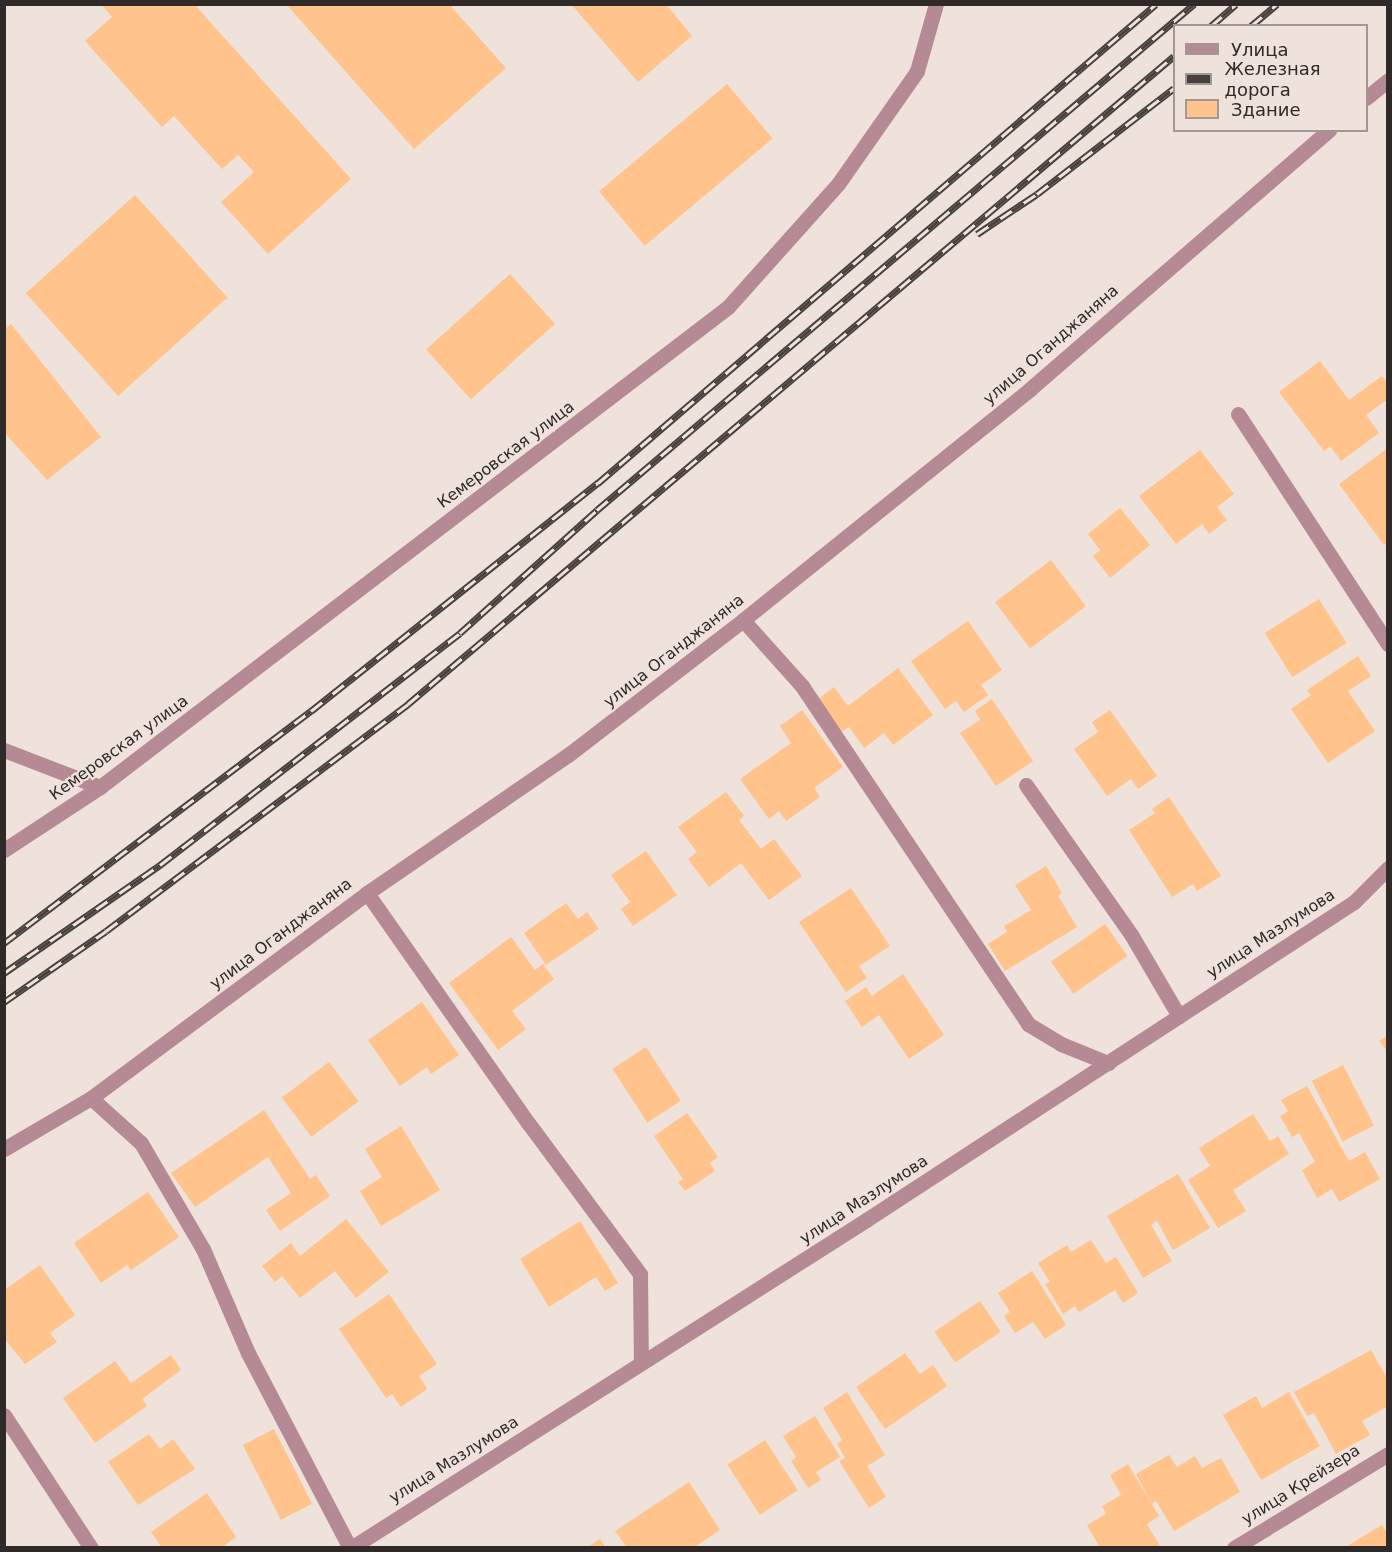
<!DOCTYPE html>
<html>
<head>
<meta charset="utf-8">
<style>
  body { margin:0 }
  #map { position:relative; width:1392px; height:1552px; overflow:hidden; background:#efe2db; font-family:"DejaVu Sans",sans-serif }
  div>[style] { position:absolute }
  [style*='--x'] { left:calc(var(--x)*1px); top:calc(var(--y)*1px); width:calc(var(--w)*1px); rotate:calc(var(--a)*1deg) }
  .building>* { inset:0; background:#ffc38b; transform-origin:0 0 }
  .minor>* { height:15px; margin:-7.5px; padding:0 7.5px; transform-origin:7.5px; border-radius:7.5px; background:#b68a94 }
  .rail>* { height:7px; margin-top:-3.5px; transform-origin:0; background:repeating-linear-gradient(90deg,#efe2db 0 14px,#47413e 0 28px); box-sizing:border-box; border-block:2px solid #47413e }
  span { translate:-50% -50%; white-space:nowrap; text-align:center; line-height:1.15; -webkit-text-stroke:4.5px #efe2db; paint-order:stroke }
  .street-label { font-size:16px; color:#2f2a28 }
  .frame { position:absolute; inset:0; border:6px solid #2f2a28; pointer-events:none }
  .legend { position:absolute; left:1173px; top:24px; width:195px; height:108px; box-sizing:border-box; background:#efe2db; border:2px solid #a29893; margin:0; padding:8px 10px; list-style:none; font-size:18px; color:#2f2a28 }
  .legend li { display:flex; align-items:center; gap:12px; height:30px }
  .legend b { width:30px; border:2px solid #a29893 }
</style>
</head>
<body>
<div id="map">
  <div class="building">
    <i style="clip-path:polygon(101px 4px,194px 4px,351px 179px,268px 254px,221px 202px,254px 172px,238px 155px,222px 169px,174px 116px,162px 127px,85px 41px,112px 17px)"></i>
    <i style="clip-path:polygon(286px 4px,449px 4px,506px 68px,414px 149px)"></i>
    <i style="clip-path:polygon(571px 4px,666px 4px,692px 36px,638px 82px)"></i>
    <i style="left:727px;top:84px;width:71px;height:167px;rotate:50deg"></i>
    <i style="left:135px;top:195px;width:138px;height:147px;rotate:48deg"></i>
    <i style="left:510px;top:274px;width:67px;height:113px;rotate:48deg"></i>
    <i style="clip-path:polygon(11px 324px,101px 437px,47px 480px,4px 432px,4px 330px)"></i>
    <i style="clip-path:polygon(1320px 361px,1349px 400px,1382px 376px,1388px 383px,1388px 399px,1366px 415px,1379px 433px,1341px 461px,1330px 446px,1324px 451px,1279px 392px)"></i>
    <i style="clip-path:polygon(1388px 448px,1388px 542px,1384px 545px,1339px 484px)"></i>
    <i style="clip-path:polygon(1200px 450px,1234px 494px,1217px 507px,1227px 520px,1209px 534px,1202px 524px,1176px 544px,1139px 496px)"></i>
    <i style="clip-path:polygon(1120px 508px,1150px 545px,1110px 578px,1093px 556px,1100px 550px,1088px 534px)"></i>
    <i style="left:1051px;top:560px;width:58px;height:70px;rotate:53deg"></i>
    <i style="left:1319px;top:599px;width:52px;height:64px;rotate:58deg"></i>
    <i style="clip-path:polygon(968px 621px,1002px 670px,981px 685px,988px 695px,964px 712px,956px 701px,945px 709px,911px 661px)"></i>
    <i style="clip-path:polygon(1358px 656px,1371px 676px,1348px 691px,1375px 731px,1328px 763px,1291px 709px,1311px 695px,1307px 690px)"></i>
    <i style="clip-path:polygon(898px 668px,933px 715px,893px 745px,884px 733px,864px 748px,849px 727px,841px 732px,817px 700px,834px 687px,848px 706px)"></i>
    <i style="clip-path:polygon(992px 699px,1033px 761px,996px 786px,960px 733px,980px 720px,975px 711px)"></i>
    <i style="clip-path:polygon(802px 710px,843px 767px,814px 788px,820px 797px,786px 821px,779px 811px,769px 819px,740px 779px,791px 743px,780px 726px)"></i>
    <i style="clip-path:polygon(1110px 710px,1157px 776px,1138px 789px,1131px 779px,1107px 796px,1074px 749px,1098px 732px,1092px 722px)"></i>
    <i style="clip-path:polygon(726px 792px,744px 816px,739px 820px,761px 849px,774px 839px,802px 876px,769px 900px,741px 863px,709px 887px,688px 859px,697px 852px,678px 827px)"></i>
    <i style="clip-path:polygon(1169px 797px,1221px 876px,1197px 891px,1193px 884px,1172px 897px,1129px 830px,1155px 813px,1152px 809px)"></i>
    <i style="clip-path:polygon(646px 851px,677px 895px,633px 926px,621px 909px,630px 902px,611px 875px)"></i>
    <i style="clip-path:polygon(1046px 866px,1062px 893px,1058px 896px,1077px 927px,1005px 971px,988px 944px,1007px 932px,1004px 926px,1031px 910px,1015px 885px)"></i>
    <i style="clip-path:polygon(851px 888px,890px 946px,859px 966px,867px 978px,846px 992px,799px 922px)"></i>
    <i style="clip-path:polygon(566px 903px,578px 919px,587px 912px,599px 929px,546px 965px,524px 933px)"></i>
    <i style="left:1105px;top:924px;width:39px;height:66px;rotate:55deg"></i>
    <i style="clip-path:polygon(511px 937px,535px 970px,543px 964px,554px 979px,512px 1011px,526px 1029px,498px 1050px,449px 983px)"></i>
    <i style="clip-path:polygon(903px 974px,944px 1035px,909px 1059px,879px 1015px,862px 1027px,845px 1001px,866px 987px,872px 996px)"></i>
    <i style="clip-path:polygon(422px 1002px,459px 1055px,431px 1074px,427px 1067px,400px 1086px,368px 1040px)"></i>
    <i style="clip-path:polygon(1388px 1035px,1388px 1052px,1379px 1041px)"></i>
    <i style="left:646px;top:1047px;width:64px;height:40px;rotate:57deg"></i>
    <i style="left:329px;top:1062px;width:49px;height:59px;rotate:53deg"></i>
    <i style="left:1343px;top:1065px;width:68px;height:35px;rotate:63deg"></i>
    <i style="clip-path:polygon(1307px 1086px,1349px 1161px,1365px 1152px,1380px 1179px,1339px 1202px,1332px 1189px,1317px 1198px,1302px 1170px,1315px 1162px,1299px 1133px,1292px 1137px,1280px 1116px,1288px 1111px,1281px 1100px)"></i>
    <i style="clip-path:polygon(264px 1110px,310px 1179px,316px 1175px,330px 1196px,280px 1231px,266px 1210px,291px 1193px,268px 1157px,195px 1207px,171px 1173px)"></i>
    <i style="clip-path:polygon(687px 1113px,718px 1157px,710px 1163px,715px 1171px,685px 1191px,678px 1182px,683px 1179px,654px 1136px)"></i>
    <i style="clip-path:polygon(1253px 1114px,1270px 1141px,1278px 1136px,1289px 1154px,1233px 1190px,1246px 1211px,1218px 1228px,1188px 1180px,1210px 1166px,1199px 1148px)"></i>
    <i style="clip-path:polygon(401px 1126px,440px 1190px,381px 1226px,360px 1191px,382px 1177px,365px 1149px)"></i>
    <i style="clip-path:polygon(1178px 1174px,1210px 1228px,1173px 1250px,1157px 1221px,1151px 1225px,1172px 1261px,1143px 1278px,1107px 1216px)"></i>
    <i style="clip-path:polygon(148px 1192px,179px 1237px,131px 1270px,127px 1265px,101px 1283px,74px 1243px)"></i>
    <i style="clip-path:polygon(346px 1219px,389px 1272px,356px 1298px,335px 1271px,300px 1298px,282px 1276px,275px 1282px,262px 1266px,291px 1243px,300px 1256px)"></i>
    <i style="clip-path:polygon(580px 1221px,618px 1283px,605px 1291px,596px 1277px,549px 1307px,520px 1259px)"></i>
    <i style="clip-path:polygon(1091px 1240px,1106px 1263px,1116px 1257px,1138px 1293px,1123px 1303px,1115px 1290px,1079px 1312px,1075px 1306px,1063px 1314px,1045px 1284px,1050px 1282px,1038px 1263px,1067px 1245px,1071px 1252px)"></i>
    <i style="clip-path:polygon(40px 1265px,75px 1315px,50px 1333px,57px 1342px,25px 1364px,4px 1338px,4px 1290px)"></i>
    <i style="clip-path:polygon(1032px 1271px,1066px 1325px,1045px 1339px,1033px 1322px,1015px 1333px,1004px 1316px,1010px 1312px,998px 1293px)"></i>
    <i style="clip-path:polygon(389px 1294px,437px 1364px,419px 1376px,427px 1389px,401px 1407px,392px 1394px,386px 1398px,339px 1329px)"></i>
    <i style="left:980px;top:1301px;width:37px;height:55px;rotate:56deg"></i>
    <i style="clip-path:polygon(1371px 1350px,1388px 1380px,1388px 1406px,1362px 1421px,1370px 1435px,1336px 1454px,1314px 1413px,1307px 1416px,1294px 1392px)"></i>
    <i style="clip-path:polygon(905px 1353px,920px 1374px,933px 1365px,947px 1386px,885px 1429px,856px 1387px)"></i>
    <i style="clip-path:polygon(171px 1355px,181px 1370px,142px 1399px,147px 1406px,95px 1443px,63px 1398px,115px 1361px,131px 1383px)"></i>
    <i style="clip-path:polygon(847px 1392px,885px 1455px,867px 1466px,886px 1497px,869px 1508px,839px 1461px,845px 1458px,837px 1444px,842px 1440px,823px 1408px)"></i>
    <i style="clip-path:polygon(1289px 1392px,1320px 1446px,1261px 1480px,1223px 1415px,1256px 1396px,1262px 1408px)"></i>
    <i style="clip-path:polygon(815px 1416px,840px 1457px,816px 1472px,821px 1480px,808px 1488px,791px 1461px,796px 1457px,783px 1436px)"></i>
    <i style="left:274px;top:1429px;width:84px;height:35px;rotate:63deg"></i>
    <i style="clip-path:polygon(149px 1434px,160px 1449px,173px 1439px,195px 1469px,138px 1505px,108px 1462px)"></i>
    <i style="left:765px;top:1440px;width:60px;height:45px;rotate:57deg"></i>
    <i style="clip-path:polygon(1169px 1455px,1177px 1467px,1195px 1456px,1202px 1468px,1221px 1458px,1240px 1492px,1174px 1531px,1156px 1501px,1152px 1504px,1136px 1474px)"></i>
    <i style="clip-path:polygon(1128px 1464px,1159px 1516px,1147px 1524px,1161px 1548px,1100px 1548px,1087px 1525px,1106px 1514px,1102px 1506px,1121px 1495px,1110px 1475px)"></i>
    <i style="clip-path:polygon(689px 1482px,720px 1530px,693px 1548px,627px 1548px,615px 1531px)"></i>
    <i style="clip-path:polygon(207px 1493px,236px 1537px,221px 1548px,162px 1548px,151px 1532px)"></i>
    <i style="clip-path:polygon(1382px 1525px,1388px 1534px,1388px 1548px,1344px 1548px)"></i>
    <i style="clip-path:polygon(600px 1539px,606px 1548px,586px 1548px)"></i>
  </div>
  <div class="minor">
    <i style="--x:1366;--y:98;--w:28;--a:-39"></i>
    <i style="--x:1238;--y:414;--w:275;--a:56.9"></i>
    <i style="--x:743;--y:620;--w:89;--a:48.2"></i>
    <i style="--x:802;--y:686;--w:407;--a:56.2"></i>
    <i style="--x:1028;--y:1024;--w:39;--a:31"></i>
    <i style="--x:1061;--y:1044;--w:51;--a:22"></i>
    <i style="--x:4;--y:750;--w:103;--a:21.1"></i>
    <i style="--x:1026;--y:785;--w:184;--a:54.9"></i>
    <i style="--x:1132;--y:936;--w:93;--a:59.6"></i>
    <i style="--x:4;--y:850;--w:115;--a:-33.3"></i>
    <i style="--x:100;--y:787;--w:790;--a:-37.39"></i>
    <i style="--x:728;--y:307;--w:165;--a:-48.2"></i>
    <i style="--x:838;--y:184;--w:138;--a:-55"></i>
    <i style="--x:917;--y:71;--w:70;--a:-74.2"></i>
    <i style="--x:367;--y:893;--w:282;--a:55"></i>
    <i style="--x:529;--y:1124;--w:187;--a:53.5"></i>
    <i style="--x:640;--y:1274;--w:89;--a:89.4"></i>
    <i style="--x:91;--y:1098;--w:67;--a:42"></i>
    <i style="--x:141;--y:1143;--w:123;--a:59.7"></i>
    <i style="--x:203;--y:1249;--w:113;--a:66.6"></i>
    <i style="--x:248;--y:1353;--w:220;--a:62.4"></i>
    <i style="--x:4;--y:1149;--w:101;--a:-30.4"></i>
    <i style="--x:91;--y:1098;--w:344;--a:-36.6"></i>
    <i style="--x:367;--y:893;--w:244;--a:-34.5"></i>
    <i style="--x:568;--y:755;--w:221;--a:-37.6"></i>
    <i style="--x:743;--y:620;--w:368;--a:-38.8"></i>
    <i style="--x:1030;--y:389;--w:396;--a:-40.9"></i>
    <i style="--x:4;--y:1415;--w:159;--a:56.8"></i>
    <i style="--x:351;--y:1548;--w:611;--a:-32.49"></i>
    <i style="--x:866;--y:1220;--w:582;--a:-33.09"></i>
    <i style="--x:1354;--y:902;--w:48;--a:-45"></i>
    <i style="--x:1234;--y:1548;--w:180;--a:-31.4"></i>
  </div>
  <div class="rail">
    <i style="--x:1211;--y:26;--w:33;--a:-41"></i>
    <i style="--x:1251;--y:26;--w:34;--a:-40"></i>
    <i style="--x:977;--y:234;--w:72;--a:-33.7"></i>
    <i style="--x:1037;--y:194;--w:173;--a:-37.7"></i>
    <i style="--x:4;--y:943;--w:385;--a:-37.1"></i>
    <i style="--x:311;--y:711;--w:367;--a:-38.5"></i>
    <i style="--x:598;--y:483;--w:735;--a:-40.64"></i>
    <i style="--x:4;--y:973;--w:190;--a:-34.7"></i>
    <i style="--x:160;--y:865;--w:379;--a:-37.7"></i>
    <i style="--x:460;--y:633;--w:184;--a:-41.9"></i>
    <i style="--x:597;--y:510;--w:783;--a:-40.28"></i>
    <i style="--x:4;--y:1002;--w:124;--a:-34.8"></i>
    <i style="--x:106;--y:931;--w:378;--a:-36.9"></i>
    <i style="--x:408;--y:704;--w:1003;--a:-40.23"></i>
  </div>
  <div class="street-label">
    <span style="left:1051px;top:345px;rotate:-41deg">улица Оганджаняна</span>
    <span style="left:506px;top:455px;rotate:-37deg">Кемеровская улица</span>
    <span style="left:674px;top:651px;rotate:-38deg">улица Оганджаняна</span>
    <span style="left:119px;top:748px;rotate:-36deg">Кемеровская улица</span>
    <span style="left:281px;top:934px;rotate:-37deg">улица Оганджаняна</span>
    <span style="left:1271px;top:934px;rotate:-33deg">улица Мазлумова</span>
    <span style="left:864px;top:1200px;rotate:-33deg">улица Мазлумова</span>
    <span style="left:454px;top:1460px;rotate:-32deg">улица Мазлумова</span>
    <span style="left:1301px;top:1485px;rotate:-32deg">улица Крейзера</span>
  </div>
  <div class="frame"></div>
  <ul class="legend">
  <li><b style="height:8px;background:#b68a94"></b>Улица</li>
  <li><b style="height:8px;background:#47413e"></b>Железная дорога</li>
  <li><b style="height:16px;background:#ffc38b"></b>Здание</li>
  </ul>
</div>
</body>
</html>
